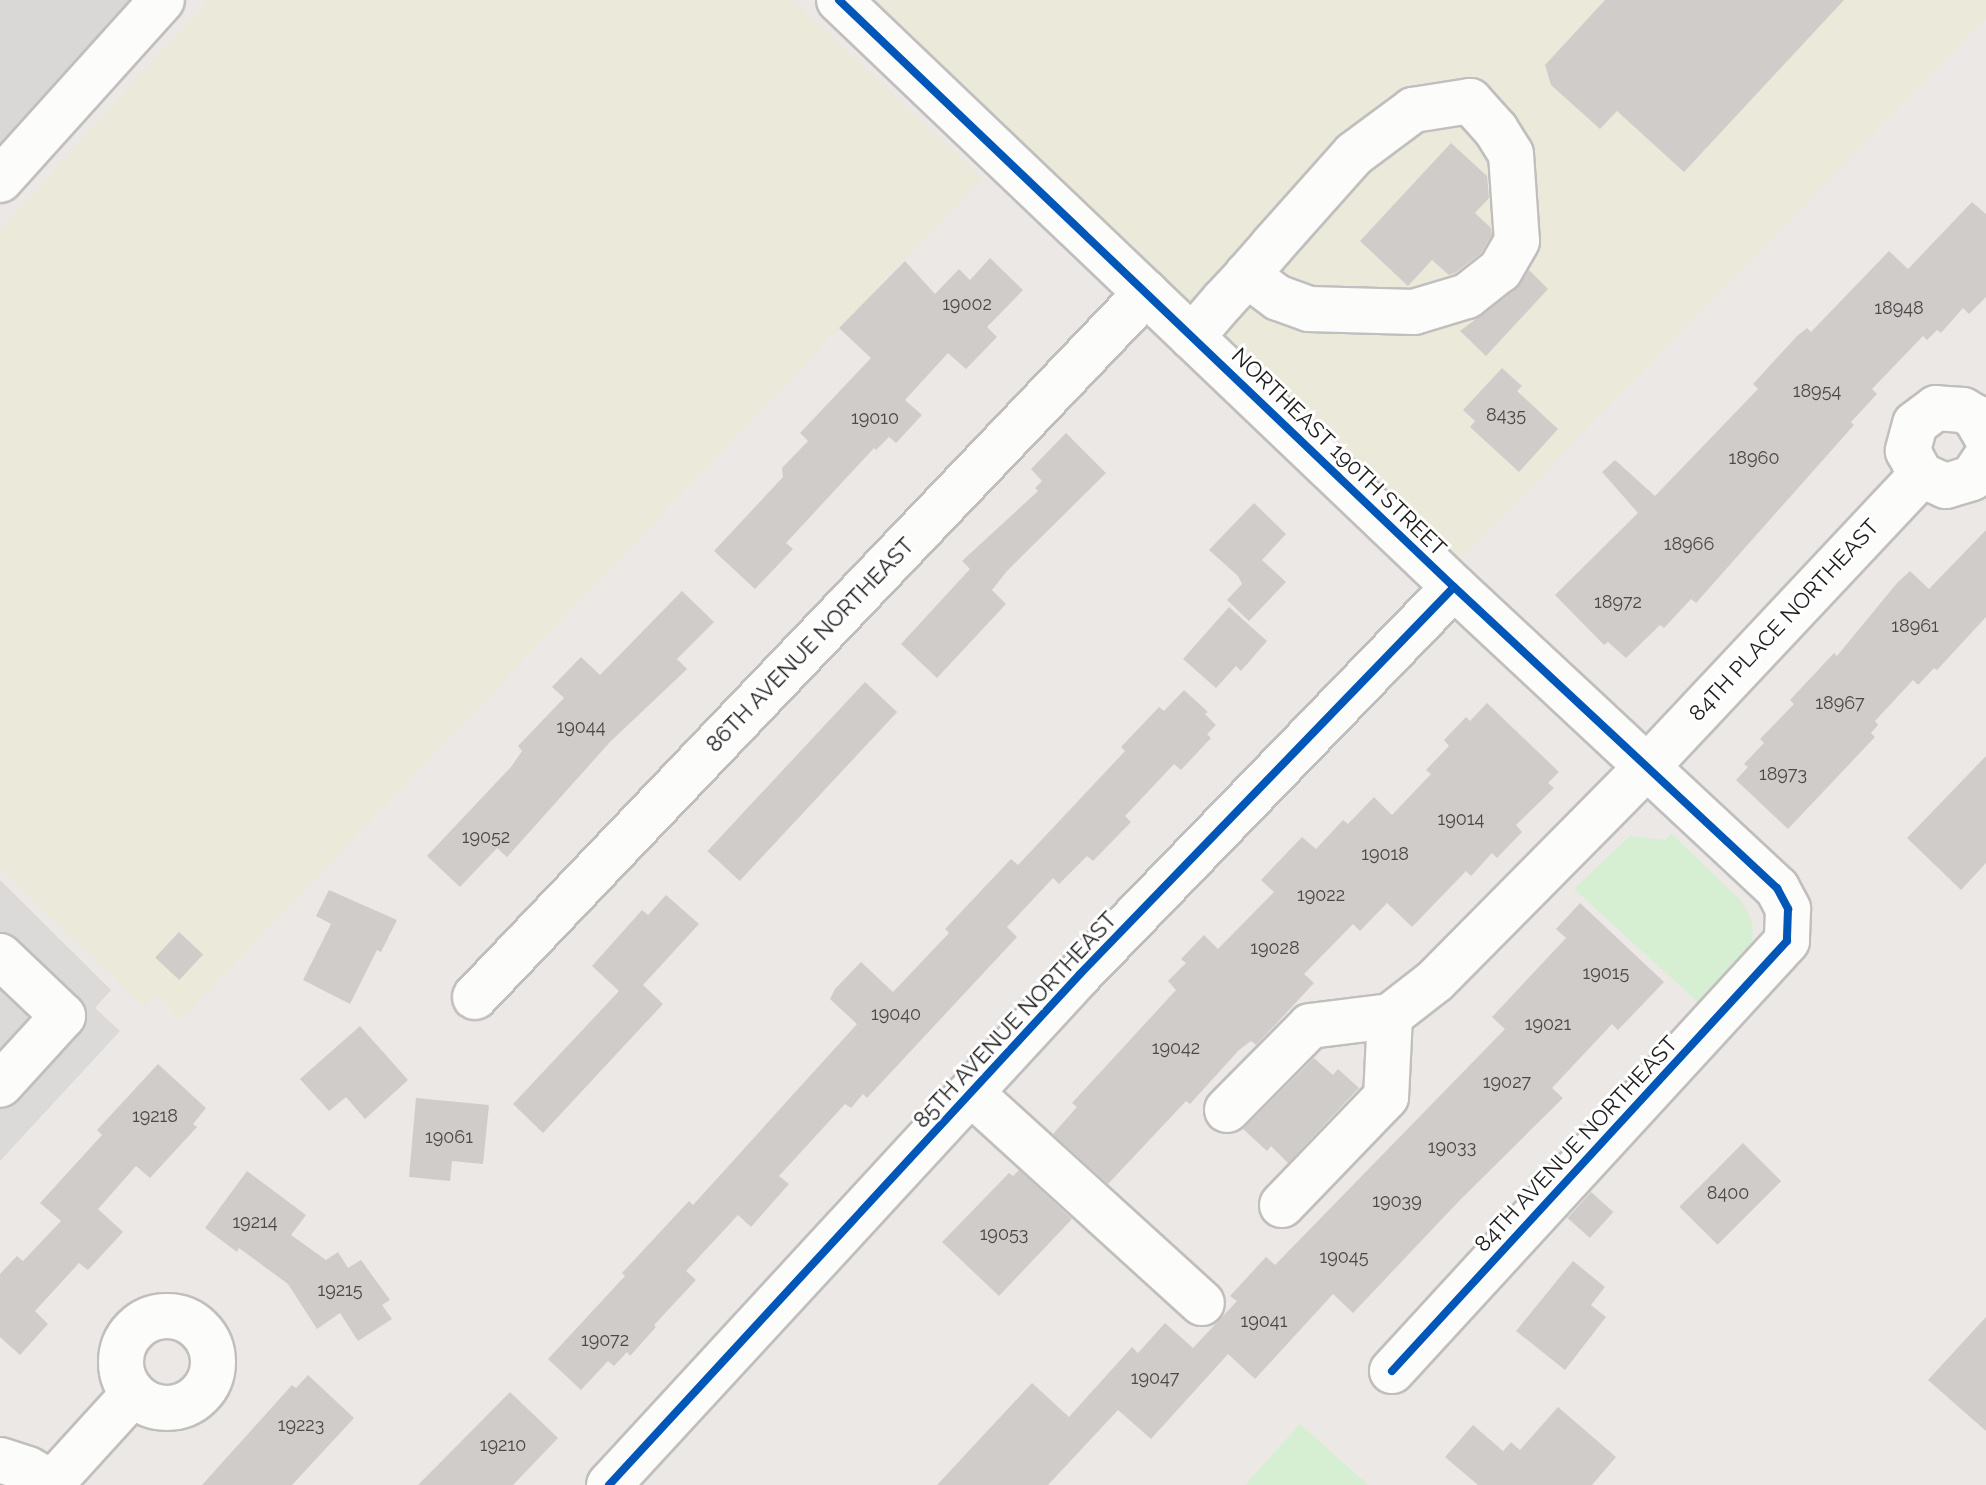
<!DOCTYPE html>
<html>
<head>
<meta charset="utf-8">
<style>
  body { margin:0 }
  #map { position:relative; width:1986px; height:1485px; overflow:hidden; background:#ebe8e5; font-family:Raleway,sans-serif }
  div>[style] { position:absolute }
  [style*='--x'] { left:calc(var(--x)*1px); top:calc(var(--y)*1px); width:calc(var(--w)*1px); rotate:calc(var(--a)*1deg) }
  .residential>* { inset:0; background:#dad8d7 }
  .farmland>* { inset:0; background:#ebe9d9 }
  .park>* { inset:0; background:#d6efd2 }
  .parking>* { inset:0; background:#dbdad9 }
  .building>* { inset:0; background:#d0ccca; transform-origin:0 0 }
  .roads { filter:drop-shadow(2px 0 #c1bfbe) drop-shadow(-2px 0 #c1bfbe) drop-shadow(0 2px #c1bfbe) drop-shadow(0 -2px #c1bfbe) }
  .minor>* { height:44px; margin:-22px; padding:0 22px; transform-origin:22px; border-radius:22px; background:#fcfcfb }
  .minor>.ring { margin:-22px; padding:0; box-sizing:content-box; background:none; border:44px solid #fcfcfb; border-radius:50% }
  .cycleway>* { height:8px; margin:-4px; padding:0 4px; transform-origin:4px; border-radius:4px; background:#0057b8 }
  span { translate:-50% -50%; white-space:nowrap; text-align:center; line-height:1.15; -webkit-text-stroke:6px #fff; paint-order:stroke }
  .number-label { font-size:18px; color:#4a4948 }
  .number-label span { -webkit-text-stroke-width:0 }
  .street-label { font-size:22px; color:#1d1d1d }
</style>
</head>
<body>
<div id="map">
  <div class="residential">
    <i style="clip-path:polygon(0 0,158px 0,0 177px)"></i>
  </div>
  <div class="farmland">
    <i style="clip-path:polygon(208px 0,792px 0,982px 178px,181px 1020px,157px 994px,145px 1008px,0 868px,0 230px)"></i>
    <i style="clip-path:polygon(869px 0,1986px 0,1986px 18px,1453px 567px)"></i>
  </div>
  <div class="park">
    <i style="clip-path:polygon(1671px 833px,1742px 902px,1752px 921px,1753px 947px,1700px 1004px,1574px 889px,1630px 836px,1666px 840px)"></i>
    <i style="clip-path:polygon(1300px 1424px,1368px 1485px,1245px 1485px)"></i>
  </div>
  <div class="parking">
    <i style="clip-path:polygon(0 880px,111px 990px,95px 1008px,120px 1031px,0 1161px)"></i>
  </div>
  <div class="building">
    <i style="clip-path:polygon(1605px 0,1844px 0,1684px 172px,1617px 111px,1600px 129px,1551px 85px,1545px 65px)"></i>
    <i style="clip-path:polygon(1451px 143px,1487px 176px,1489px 198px,1475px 213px,1491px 228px,1492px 235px,1481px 253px,1455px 273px,1449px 275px,1432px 260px,1408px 286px,1360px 241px)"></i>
    <i style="clip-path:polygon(1972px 202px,1986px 214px,1986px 297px,1969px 314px,1963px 308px,1941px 333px,1937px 330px,1927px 340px,1923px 336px,1872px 389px,1877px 394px,1851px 422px,1854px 425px,1696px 603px,1691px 599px,1664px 628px,1660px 625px,1626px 658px,1608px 642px,1604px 645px,1555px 595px,1638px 513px,1602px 472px,1615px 460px,1655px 496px,1758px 389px,1753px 384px,1797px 336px,1807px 328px,1811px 332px,1889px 251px,1908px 269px)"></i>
    <i style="clip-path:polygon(990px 258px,1023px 290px,987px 327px,997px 337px,966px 369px,948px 353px,905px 400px,922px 415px,896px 443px,889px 437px,876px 450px,874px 448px,786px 543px,793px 549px,755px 589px,714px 551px,783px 477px,782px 468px,808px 441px,800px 433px,871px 358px,839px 328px,905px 261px,935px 294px,959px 269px,970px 280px)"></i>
    <i style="clip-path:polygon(1529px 270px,1548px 289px,1486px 356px,1460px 331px,1515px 290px)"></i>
    <i style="clip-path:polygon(1502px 368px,1522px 386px,1517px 391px,1558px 429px,1519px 472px,1470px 427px,1475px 421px,1463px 410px)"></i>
    <i style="clip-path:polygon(1066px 433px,1106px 473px,1007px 571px,992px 590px,1006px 604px,937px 678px,901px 644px,970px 569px,962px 561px,1038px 491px,1035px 488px,1042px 481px,1031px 469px)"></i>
    <i style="clip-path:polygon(1254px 503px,1286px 534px,1262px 560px,1286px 582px,1249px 621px,1227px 600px,1242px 584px,1238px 576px,1209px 550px)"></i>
    <i style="clip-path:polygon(1986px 530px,1986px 617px,1937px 670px,1934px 668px,1918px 685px,1913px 680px,1875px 721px,1878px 725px,1871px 733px,1875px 737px,1788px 829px,1736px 780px,1748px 767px,1744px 764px,1764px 743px,1760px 739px,1794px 704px,1790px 700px,1834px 653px,1837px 656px,1897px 583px,1910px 571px,1929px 589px)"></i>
    <i style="clip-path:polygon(682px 591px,714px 622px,677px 659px,687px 669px,610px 742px,507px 857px,497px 848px,460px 887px,427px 856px,511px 767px,522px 751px,518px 746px,564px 698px,552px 687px,581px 657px,600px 675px)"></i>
    <i style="clip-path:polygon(1229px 607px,1267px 641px,1241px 671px,1236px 666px,1216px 688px,1183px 659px)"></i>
    <i style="left:865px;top:682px;width:44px;height:231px;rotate:43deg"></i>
    <i style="clip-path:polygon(1184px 690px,1208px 712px,1205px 714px,1216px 725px,1207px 734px,1211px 738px,1181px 770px,1174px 764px,1125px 816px,1131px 822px,1093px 861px,1087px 856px,1059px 884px,1053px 878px,1007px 927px,1017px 937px,867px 1098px,863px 1094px,851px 1108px,845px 1104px,779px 1176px,789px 1184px,751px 1227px,738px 1215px,686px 1271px,696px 1280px,654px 1325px,656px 1327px,630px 1356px,627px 1352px,614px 1366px,608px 1361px,581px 1390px,548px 1359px,625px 1276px,622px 1273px,689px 1201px,693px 1205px,857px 1024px,830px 999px,835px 989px,861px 962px,893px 992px,949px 933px,945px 929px,1011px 859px,1018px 865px,1125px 751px,1121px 747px,1159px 707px,1164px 711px)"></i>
    <i style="clip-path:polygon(1487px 703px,1559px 772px,1548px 783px,1554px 788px,1516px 825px,1522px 832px,1497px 858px,1492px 853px,1471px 876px,1466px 871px,1412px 927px,1387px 903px,1360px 931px,1353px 924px,1304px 974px,1314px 983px,1276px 1024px,1256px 1045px,1251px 1041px,1239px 1050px,1190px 1104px,1186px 1101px,1108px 1184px,1053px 1134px,1077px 1107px,1072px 1103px,1176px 990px,1168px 981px,1186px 963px,1181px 959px,1204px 935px,1218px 949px,1274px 892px,1261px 880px,1302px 837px,1316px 849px,1343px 820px,1348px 824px,1374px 797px,1392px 815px,1431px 774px,1426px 770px,1449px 746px,1444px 740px,1466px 717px,1470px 721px)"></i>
    <i style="clip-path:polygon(1986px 756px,1986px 863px,1961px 890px,1907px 838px)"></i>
    <i style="clip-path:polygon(329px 890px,397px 920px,381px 952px,377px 950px,350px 1004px,303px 980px,331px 924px,316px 916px)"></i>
    <i style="clip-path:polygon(666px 895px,699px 924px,643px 985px,663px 1004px,543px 1133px,513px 1104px,619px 991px,592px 966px,642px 910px,648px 915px)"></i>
    <i style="clip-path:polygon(1580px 903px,1664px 982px,1618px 1030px,1612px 1024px,1552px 1088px,1563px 1098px,1460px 1200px,1353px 1313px,1333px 1294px,1255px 1379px,1228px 1354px,1151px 1439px,1118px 1410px,1048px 1485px,937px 1485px,1032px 1383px,1069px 1417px,1132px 1347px,1138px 1353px,1165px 1323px,1193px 1348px,1237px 1301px,1230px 1296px,1266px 1257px,1275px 1265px,1505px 1029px,1492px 1017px,1566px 938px,1556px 929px)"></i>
    <i style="left:179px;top:932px;width:33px;height:35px;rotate:43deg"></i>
    <i style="clip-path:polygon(360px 1026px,408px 1080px,365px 1119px,346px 1097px,329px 1111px,300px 1079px)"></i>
    <i style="clip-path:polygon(1314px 1058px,1333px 1075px,1338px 1069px,1359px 1088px,1288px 1163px,1271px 1146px,1267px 1151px,1243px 1129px)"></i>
    <i style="clip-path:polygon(158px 1064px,206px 1108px,193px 1124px,197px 1127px,150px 1178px,136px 1166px,98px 1209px,123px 1232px,88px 1270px,79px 1263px,35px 1311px,48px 1324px,20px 1355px,0 1337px,0 1274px,17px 1256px,23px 1261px,61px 1221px,40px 1203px,102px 1135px,97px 1130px)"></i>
    <i style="clip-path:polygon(416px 1098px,489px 1105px,483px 1164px,452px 1161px,450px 1181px,409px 1177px)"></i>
    <i style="left:1743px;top:1143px;width:54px;height:90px;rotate:45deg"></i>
    <i style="clip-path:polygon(1019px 1170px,1072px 1219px,999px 1296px,942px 1242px,1009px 1173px,1013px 1176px)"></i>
    <i style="clip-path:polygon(247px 1171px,306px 1215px,291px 1235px,326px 1260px,338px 1252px,348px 1268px,361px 1260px,390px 1300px,382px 1305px,392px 1319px,358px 1341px,340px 1313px,317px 1329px,288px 1284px,239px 1248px,237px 1252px,205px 1228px)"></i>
    <i style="left:1591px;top:1192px;width:30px;height:35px;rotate:42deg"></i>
    <i style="clip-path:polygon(1573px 1261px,1605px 1287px,1591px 1305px,1606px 1317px,1565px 1370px,1516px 1331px)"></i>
    <i style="clip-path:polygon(1986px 1317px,1986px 1431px,1928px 1380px)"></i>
    <i style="clip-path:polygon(308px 1375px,354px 1418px,292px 1485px,202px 1485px,292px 1385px,296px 1388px)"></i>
    <i style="clip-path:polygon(510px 1392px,558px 1438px,513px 1485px,418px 1485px)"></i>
    <i style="clip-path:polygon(1558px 1407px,1616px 1457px,1592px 1485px,1478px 1485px,1445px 1457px,1473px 1425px,1503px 1451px,1511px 1442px,1520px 1450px)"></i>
  </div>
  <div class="roads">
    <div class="minor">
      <i style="--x:839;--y:0;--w:850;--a:43.67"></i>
      <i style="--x:1454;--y:587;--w:442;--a:43"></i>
      <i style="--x:1777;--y:888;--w:24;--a:62"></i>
      <i style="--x:1788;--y:909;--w:32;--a:92"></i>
      <i style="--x:1787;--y:941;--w:584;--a:132.57"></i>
      <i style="--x:0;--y:180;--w:242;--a:-48"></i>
      <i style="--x:1192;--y:337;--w:48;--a:-49.3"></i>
      <i style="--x:1223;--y:301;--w:35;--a:-47"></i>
      <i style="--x:1247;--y:275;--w:38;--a:-49"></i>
      <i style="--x:1272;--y:246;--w:123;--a:-48.3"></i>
      <i style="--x:1354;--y:154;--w:74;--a:-36.7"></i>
      <i style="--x:1413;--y:110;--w:58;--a:-9"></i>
      <i style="--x:1470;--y:101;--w:39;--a:48"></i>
      <i style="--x:1496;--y:130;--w:28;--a:58"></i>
      <i style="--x:1511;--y:154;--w:87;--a:86.1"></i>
      <i style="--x:1517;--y:241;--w:34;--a:120"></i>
      <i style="--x:1500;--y:270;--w:42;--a:141.8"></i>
      <i style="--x:1467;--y:296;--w:55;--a:163.2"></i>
      <i style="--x:1414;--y:312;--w:105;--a:-178.4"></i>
      <i style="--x:1309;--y:309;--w:33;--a:-160"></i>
      <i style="--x:1278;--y:298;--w:39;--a:-143"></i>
      <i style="--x:1986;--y:436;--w:22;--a:-120"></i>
      <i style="--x:1975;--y:417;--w:14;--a:-150"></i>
      <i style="--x:1963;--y:410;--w:27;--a:-176"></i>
      <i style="--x:1936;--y:408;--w:26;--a:143"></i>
      <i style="--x:1915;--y:424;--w:28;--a:105"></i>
      <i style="--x:1908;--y:451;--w:27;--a:62"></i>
      <i style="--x:1921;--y:475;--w:27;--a:24"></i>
      <i style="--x:1946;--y:486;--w:27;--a:-17"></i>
      <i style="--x:1972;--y:478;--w:25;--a:-56"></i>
      <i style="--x:0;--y:956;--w:87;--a:43.6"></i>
      <i style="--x:63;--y:1016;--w:93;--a:132.4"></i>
      <i style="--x:475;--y:997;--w:973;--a:-46.37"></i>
      <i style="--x:1390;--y:1016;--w:57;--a:-37.9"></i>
      <i style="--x:1435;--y:981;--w:303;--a:-45.3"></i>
      <i style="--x:1648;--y:766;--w:399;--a:-46.8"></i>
      <i style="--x:971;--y:1093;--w:312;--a:42.3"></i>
      <i style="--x:1227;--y:1110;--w:118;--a:-45.3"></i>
      <i style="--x:1310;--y:1026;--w:81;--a:-7.1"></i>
      <i style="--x:1390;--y:1016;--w:81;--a:92.8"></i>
      <i style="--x:1386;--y:1097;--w:150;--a:133.9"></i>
      <i class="ring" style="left:121px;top:1316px;width:48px;height:48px"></i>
      <i style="--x:0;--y:1460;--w:29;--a:18"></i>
      <i style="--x:28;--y:1469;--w:32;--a:30"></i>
      <i style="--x:53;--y:1482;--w:119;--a:-47.7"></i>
      <i style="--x:609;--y:1485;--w:695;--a:-47.33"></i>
      <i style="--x:1080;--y:974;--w:538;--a:-45.98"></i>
    </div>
  </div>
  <div class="cycleway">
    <i style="--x:839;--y:0;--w:850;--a:43.67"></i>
    <i style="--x:1454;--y:587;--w:442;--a:43"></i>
    <i style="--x:1777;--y:888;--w:24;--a:62"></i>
    <i style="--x:1788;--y:909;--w:32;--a:92"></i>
    <i style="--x:1787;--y:941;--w:584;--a:132.57"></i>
    <i style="--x:609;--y:1485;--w:695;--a:-47.33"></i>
    <i style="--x:1080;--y:974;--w:538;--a:-45.98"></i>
  </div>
  <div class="number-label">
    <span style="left:967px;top:304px">19002</span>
    <span style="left:1899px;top:308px">18948</span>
    <span style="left:1817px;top:391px">18954</span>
    <span style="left:1506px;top:415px">8435</span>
    <span style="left:875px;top:418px">19010</span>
    <span style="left:1754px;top:458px">18960</span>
    <span style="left:1689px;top:544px">18966</span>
    <span style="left:1618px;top:602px">18972</span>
    <span style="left:1915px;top:626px">18961</span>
    <span style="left:1840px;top:703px">18967</span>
    <span style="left:581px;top:727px">19044</span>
    <span style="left:1783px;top:774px">18973</span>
    <span style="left:1461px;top:819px">19014</span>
    <span style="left:486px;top:837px">19052</span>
    <span style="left:1385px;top:854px">19018</span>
    <span style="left:1321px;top:895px">19022</span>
    <span style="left:1275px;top:948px">19028</span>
    <span style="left:1606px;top:973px">19015</span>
    <span style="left:896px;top:1014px">19040</span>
    <span style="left:1548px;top:1024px">19021</span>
    <span style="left:1176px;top:1048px">19042</span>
    <span style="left:1507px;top:1082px">19027</span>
    <span style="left:155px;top:1116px">19218</span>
    <span style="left:449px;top:1137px">19061</span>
    <span style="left:1452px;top:1147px">19033</span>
    <span style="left:1728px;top:1193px">8400</span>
    <span style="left:1397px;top:1201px">19039</span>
    <span style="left:255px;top:1222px">19214</span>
    <span style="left:1004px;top:1234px">19053</span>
    <span style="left:1344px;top:1257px">19045</span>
    <span style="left:340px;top:1290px">19215</span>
    <span style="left:1264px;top:1321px">19041</span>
    <span style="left:605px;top:1340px">19072</span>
    <span style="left:1155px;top:1378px">19047</span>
    <span style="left:301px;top:1425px">19223</span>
    <span style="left:503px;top:1445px">19210</span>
  </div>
  <div class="street-label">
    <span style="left:1339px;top:452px;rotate:44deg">NORTHEAST 190TH STREET</span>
    <span style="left:1784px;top:620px;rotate:-47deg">84TH PLACE NORTHEAST</span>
    <span style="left:810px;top:645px;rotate:-46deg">86TH AVENUE NORTHEAST</span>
    <span style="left:1015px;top:1020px;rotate:-47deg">85TH AVENUE NORTHEAST</span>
    <span style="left:1576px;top:1144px;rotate:-47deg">84TH AVENUE NORTHEAST</span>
  </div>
</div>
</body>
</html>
